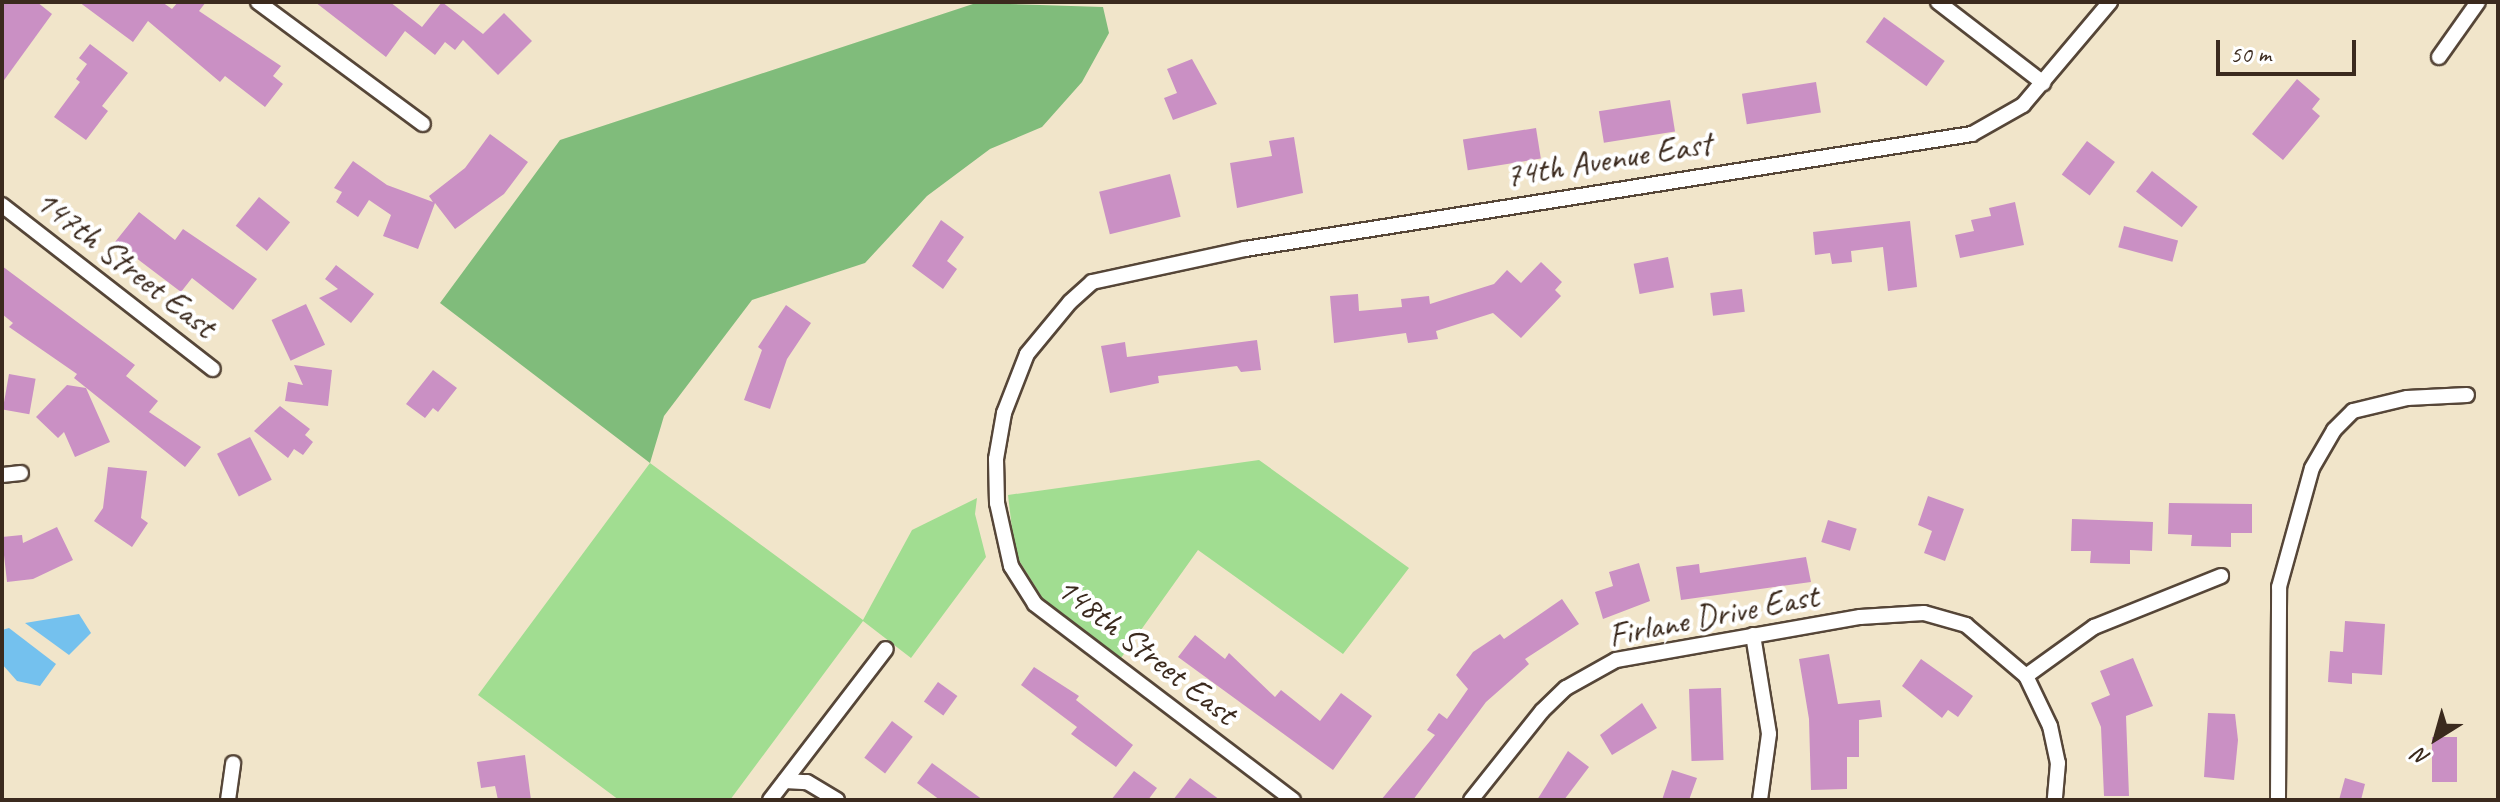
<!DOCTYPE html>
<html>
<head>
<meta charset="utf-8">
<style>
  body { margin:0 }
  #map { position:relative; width:2500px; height:802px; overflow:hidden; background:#f1e5ca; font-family:Caveat,sans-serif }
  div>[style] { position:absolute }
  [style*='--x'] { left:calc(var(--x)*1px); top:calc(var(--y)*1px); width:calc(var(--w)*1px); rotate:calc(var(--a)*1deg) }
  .green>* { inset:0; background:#a1dd91 }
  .forest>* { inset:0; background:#80bc7b }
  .water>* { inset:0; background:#74c1ee }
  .building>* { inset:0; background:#ca90c4; transform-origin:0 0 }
  .roads { filter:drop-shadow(2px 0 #564638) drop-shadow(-2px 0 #564638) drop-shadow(0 2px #564638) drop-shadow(0 -2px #564638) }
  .street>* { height:14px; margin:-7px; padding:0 7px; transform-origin:7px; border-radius:7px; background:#fff }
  span { translate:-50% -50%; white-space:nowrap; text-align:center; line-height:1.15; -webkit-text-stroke:8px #fff; paint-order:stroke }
  .street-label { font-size:34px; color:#3b2a1e }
  .frame { position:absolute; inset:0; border:4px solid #3b2a1e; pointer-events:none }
  .north { position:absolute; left:2396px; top:698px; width:80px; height:80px; -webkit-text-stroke:6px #fff; paint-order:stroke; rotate:217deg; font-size:22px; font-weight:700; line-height:32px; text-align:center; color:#3b2a1e }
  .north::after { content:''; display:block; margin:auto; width:28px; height:36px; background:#3b2a1e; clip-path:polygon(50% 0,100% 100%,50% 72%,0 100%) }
  .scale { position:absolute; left:2216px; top:40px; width:140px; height:36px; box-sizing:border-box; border:4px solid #3b2a1e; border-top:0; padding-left:10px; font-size:24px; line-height:28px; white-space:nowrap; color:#3b2a1e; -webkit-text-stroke:6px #fff; paint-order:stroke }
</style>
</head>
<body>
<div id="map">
  <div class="green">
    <i style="clip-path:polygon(1259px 460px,1409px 568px,1343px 654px,1198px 550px,1121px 658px,1043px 599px,1015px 554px,1008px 495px)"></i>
    <i style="clip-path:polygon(650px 463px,863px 620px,912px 530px,977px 498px,975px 514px,986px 557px,911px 658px,863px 621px,730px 800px,619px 800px,478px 695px)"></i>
  </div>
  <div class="forest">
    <i style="clip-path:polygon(976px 3px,1103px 7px,1109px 33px,1082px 82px,1042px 127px,990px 149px,927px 196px,865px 263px,752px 300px,664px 416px,650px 463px,440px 303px,560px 140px)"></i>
  </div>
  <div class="water">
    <i style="clip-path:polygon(79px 614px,91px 633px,69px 655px,25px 623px)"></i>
    <i style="clip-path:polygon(9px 628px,56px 664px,40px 686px,17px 681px,2px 664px,2px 630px)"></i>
  </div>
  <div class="building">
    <i style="clip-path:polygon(2px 2px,37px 2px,52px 14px,2px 83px)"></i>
    <i style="clip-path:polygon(79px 2px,162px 2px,172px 9px,178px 2px,206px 2px,199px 11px,281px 66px,273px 76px,283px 84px,265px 107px,225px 76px,220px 82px,148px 21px,133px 42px)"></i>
    <i style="clip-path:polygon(315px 2px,390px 2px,422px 27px,442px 2px,483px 34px,504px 13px,532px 41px,498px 75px,463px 40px,455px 50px,445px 42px,435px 55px,405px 31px,386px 57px)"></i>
    <i style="left:1884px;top:17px;width:75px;height:31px;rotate:36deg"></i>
    <i style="clip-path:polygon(90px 44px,128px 73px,102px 106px,108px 111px,86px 140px,54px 117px,80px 82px,76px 79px,87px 64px,79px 58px)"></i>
    <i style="clip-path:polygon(1192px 59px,1217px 104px,1173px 120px,1164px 98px,1177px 93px,1167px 69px)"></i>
    <i style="clip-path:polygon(2297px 79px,2320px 99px,2312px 109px,2320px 116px,2283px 160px,2252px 134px)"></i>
    <i style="left:1816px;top:82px;width:31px;height:75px;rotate:81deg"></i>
    <i style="left:1670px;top:100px;width:32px;height:72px;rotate:81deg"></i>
    <i style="left:1536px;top:128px;width:31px;height:74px;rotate:81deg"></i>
    <i style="clip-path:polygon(490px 134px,528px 162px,504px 194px,455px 229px,435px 203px,418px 249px,383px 236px,391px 215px,369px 200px,358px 217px,336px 202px,342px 192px,334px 188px,353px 161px,387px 185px,433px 202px,429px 196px,465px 168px)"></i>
    <i style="clip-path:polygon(1294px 137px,1303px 193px,1237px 208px,1230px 163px,1272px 156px,1269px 141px)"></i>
    <i style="left:2087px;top:141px;width:35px;height:42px;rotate:37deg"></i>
    <i style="left:2152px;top:171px;width:58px;height:26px;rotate:38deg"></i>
    <i style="left:1170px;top:174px;width:44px;height:73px;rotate:76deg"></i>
    <i style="left:259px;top:197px;width:40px;height:37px;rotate:39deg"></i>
    <i style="clip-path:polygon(2015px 202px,2024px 245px,1960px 258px,1955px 235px,1974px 231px,1971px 220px,1991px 216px,1989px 208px)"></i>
    <i style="clip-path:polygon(139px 212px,175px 240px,183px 229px,257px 279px,233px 310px,192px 278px,181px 292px,115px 242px)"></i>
    <i style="clip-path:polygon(941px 220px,964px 237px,947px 261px,957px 269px,943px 289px,912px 266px)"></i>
    <i style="clip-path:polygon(1910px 221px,1917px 287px,1888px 291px,1883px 247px,1851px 251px,1852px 262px,1832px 264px,1830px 253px,1815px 255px,1813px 232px)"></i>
    <i style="left:2124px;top:226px;width:56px;height:22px;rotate:15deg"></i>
    <i style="left:1668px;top:257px;width:31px;height:35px;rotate:79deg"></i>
    <i style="clip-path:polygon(1541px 262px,1562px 282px,1555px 290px,1561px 296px,1521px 338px,1493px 313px,1436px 331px,1438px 339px,1408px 343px,1406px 333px,1334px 343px,1330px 296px,1358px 294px,1359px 311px,1402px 307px,1401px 299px,1429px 296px,1430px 304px,1494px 284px,1507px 270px,1521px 283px)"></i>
    <i style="clip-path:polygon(336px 265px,374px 294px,351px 323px,319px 298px,338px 289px,325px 279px)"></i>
    <i style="clip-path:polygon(2px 266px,135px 365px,126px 376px,158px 401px,149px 412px,201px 447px,185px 467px,74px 378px,77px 374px,9px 327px,13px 323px,2px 314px)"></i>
    <i style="left:1742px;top:289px;width:23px;height:32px;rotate:83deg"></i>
    <i style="left:306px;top:304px;width:45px;height:38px;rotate:65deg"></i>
    <i style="clip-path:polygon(786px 305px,811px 323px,787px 359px,770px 409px,744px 400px,762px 350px,758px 347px)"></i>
    <i style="clip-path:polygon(1257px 340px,1261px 370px,1241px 372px,1237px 366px,1158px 376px,1159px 383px,1110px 393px,1101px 346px,1125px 342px,1127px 357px)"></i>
    <i style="clip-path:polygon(294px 365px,332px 370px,328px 406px,285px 401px,288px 382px,303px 385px)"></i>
    <i style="clip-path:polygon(433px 370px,457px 388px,438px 412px,433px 408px,425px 418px,406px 404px)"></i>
    <i style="left:9px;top:374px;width:27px;height:36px;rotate:10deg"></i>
    <i style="clip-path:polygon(67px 385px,86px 388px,110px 442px,75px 457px,64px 432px,58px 438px,36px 417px)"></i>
    <i style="clip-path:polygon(280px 406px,310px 429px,305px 435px,313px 442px,303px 455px,294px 449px,288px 458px,254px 431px)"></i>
    <i style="left:250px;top:437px;width:48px;height:37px;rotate:63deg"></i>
    <i style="clip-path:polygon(108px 467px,147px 471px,141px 518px,148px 523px,132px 547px,94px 521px,103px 508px)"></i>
    <i style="clip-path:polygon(1928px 496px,1964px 509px,1945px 561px,1924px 553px,1932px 531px,1918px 525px)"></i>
    <i style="clip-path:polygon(2169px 503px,2252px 504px,2252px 533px,2231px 533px,2231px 547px,2191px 546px,2192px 535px,2168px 534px)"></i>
    <i style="clip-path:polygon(2072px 519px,2153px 522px,2152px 551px,2130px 550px,2130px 564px,2090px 563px,2091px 551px,2071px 551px)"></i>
    <i style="left:1828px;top:520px;width:30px;height:23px;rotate:17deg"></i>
    <i style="clip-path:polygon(57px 527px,73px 560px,33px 579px,7px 582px,2px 537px,22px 535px,23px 543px)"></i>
    <i style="clip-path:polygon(1806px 557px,1811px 582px,1681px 600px,1676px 567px,1699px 564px,1700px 573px)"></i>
    <i style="clip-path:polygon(1639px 563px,1650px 601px,1603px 619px,1595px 592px,1613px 586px,1609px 572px)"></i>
    <i style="clip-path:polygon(1562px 599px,1579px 624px,1525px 659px,1529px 664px,1486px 702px,1413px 800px,1381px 800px,1435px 735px,1427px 730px,1439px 713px,1447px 719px,1468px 689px,1456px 675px,1473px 652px,1500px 634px,1504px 639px)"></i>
    <i style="clip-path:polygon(2345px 621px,2385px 624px,2382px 675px,2352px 673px,2352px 684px,2328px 682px,2330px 651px,2343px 652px)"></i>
    <i style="clip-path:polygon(1195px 635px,1225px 659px,1229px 653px,1275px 697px,1281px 690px,1320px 721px,1341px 693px,1372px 716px,1333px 770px,1178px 657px)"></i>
    <i style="clip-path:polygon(1829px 654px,1838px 704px,1880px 700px,1882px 717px,1859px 720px,1859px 757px,1847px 757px,1847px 789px,1811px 790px,1809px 719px,1799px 659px)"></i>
    <i style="clip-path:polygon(2133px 658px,2153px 706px,2126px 716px,2129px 796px,2104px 796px,2101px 727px,2091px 703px,2110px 695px,2100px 671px)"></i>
    <i style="clip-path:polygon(1921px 659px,1973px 696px,1958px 717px,1948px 710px,1942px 718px,1902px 686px)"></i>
    <i style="clip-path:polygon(1034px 667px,1079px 696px,1076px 700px,1133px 745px,1116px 767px,1071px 734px,1077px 727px,1021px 685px)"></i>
    <i style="left:938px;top:682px;width:24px;height:24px;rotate:36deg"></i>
    <i style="left:1721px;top:688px;width:72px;height:32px;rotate:88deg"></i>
    <i style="clip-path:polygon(1642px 703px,1657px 728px,1612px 755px,1600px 735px)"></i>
    <i style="clip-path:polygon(2208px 713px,2235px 714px,2238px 740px,2234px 780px,2204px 777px)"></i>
    <i style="left:892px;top:721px;width:26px;height:46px;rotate:37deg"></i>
    <i style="left:2432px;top:737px;width:25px;height:45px"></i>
    <i style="clip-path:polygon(1568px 751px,1589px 767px,1564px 800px,1537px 800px)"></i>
    <i style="clip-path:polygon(525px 755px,531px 800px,498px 800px,495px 786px,481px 788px,477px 762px)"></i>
    <i style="clip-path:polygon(932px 763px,983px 800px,940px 800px,917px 783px)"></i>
    <i style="clip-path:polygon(1672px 770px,1697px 778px,1689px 800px,1662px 800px)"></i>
    <i style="clip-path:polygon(1134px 771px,1157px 788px,1148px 800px,1111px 800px)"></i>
    <i style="clip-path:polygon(1190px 778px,1220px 800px,1173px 800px)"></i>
    <i style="clip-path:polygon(2345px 778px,2365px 784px,2361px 800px,2339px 800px)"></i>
  </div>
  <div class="roads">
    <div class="street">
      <i style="--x:258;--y:2;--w:205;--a:36.5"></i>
      <i style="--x:1938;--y:2;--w:133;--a:37.6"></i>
      <i style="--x:2439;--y:57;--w:67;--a:-54.7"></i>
      <i style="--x:2;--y:205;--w:267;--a:37.9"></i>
      <i style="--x:2;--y:475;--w:19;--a:-6"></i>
      <i style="--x:1753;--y:635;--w:100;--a:80.8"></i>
      <i style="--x:1769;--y:734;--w:67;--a:97.8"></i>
      <i style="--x:2026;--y:676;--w:84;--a:-35.8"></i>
      <i style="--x:2094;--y:627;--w:137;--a:-21.9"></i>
      <i style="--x:785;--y:781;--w:22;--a:3"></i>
      <i style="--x:807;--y:782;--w:35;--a:31"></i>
      <i style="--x:228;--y:800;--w:37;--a:-82"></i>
      <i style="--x:770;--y:800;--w:190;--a:-52.5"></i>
      <i style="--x:1293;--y:800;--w:324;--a:-142.8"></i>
      <i style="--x:1035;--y:604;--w:45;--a:-122.3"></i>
      <i style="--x:1011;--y:566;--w:65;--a:-102.5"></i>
      <i style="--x:997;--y:503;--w:44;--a:-91.3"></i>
      <i style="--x:996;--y:459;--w:47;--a:-80.1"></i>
      <i style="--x:1004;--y:413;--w:63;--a:-68.7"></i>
      <i style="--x:1027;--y:354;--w:67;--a:-50.4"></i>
      <i style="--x:1070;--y:302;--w:30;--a:-42"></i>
      <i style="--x:1092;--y:282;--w:157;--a:-12.2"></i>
      <i style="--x:1245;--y:249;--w:736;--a:-8.99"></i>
      <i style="--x:1972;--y:134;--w:59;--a:-29.6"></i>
      <i style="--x:2023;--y:105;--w:135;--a:-49.8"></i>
      <i style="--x:1471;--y:800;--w:114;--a:-51.4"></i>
      <i style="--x:1542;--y:711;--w:33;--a:-44"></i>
      <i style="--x:1566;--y:688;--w:57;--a:-29.2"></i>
      <i style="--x:1616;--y:660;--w:248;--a:-10"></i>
      <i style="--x:1860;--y:617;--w:64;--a:-3.6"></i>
      <i style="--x:1924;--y:613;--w:44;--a:15.9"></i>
      <i style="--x:1966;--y:625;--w:79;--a:40.4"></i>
      <i style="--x:2026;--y:676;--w:55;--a:64.4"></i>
      <i style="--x:2050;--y:726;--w:38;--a:78"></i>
      <i style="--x:2058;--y:763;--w:37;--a:95"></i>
      <i style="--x:2278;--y:800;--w:213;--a:-89.7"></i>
      <i style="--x:2279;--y:587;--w:123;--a:-74.5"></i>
      <i style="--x:2312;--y:468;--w:44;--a:-59.9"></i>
      <i style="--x:2334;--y:430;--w:27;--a:-45"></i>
      <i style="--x:2353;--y:411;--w:56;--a:-13.5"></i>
      <i style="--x:2407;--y:398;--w:60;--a:-2.9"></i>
    </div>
  </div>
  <div class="street-label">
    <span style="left:1608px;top:159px;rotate:-9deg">74th Avenue East</span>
    <span style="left:126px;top:263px;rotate:38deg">147th Street East</span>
    <span style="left:1713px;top:615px;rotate:-11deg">Firlane Drive East</span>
    <span style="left:1147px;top:650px;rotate:38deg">148th Street East</span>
  </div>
  <div class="frame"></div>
  <div class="north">N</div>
  <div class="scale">50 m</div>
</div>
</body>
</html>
